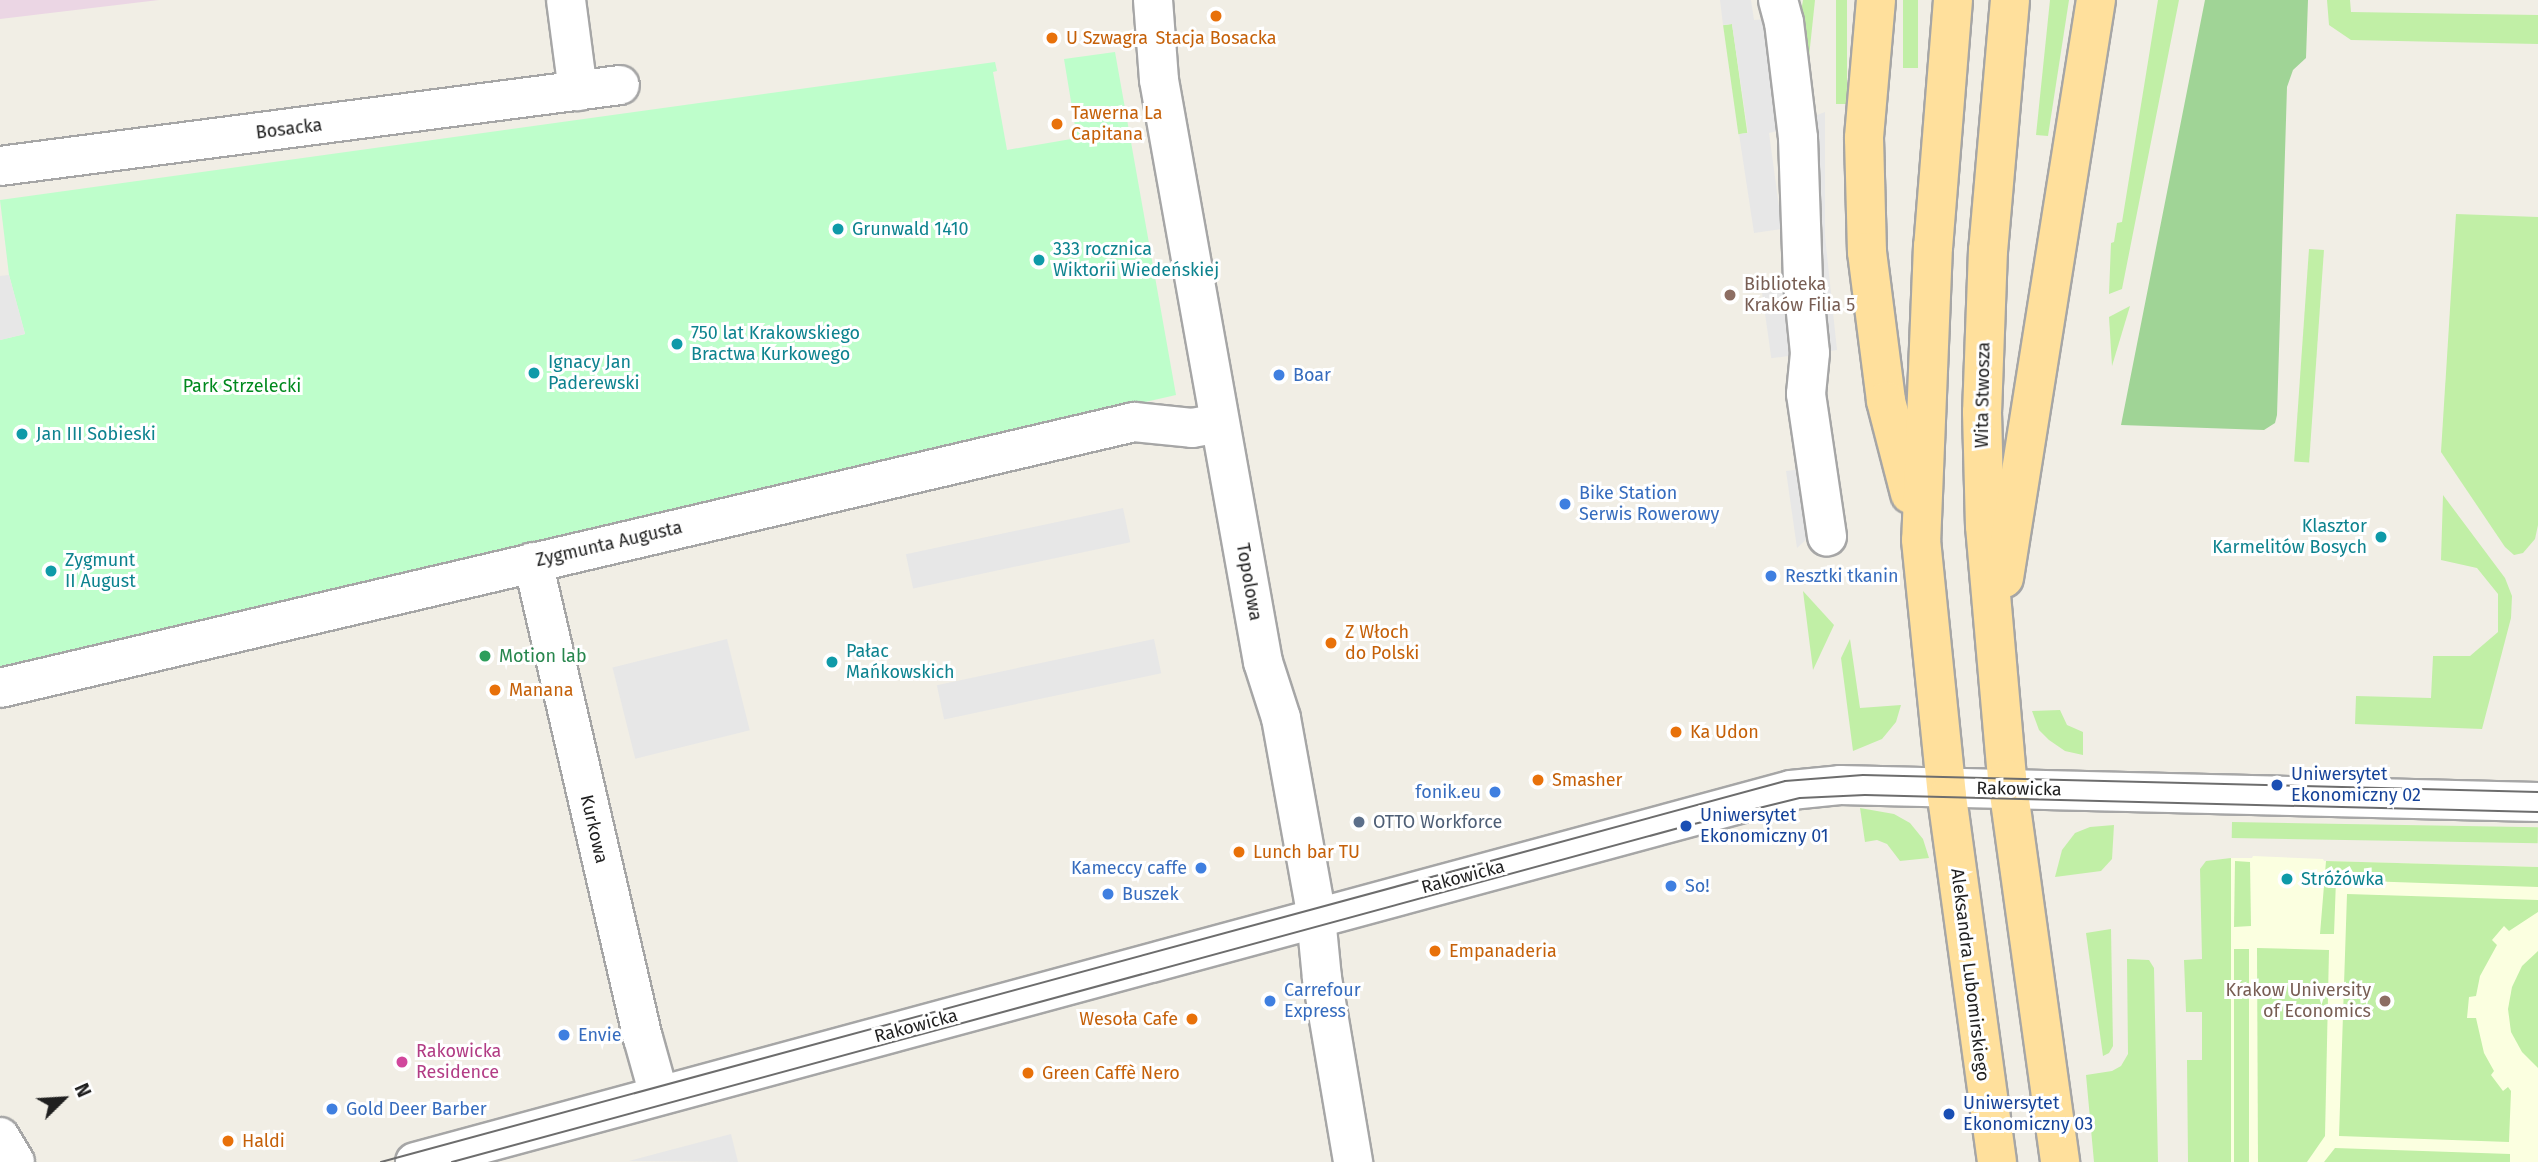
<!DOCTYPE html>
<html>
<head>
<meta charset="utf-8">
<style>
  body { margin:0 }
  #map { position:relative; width:2538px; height:1162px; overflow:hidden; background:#f1eee5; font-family:"Fira Sans",sans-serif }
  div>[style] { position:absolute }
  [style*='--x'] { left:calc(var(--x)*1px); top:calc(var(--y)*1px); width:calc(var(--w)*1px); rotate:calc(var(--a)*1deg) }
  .industrial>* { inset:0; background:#ebd6e4 }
  .education>* { inset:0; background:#fbffe0 }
  .grass>* { inset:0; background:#c1efa6; transform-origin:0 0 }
  .forest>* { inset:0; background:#a0d496 }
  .park>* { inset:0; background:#befecb }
  .parking>* { inset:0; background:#e7e7e7; transform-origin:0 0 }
  .roads { filter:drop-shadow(2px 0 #a6a6a6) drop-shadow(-2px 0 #a6a6a6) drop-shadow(0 2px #a6a6a6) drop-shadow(0 -2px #a6a6a6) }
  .minor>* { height:38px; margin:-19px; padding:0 19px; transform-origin:19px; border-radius:19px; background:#fff }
  .major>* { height:38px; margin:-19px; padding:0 19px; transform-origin:19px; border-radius:19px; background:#ffe09c }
  .tram>* { height:2px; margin:-1px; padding:0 1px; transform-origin:1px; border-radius:1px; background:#6d6d6d }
  .dots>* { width:19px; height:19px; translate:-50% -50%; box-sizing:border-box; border:4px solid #fff; border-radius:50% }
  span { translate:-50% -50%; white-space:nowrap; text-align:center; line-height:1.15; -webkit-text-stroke:6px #fff; paint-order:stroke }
  .food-label { font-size:18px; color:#c56008 }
  .left { translate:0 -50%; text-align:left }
  .right { translate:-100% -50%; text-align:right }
  .street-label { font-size:18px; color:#1f1f1f }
  .culture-label { font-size:18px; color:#0d838f }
  .education-label { font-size:18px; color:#785e54 }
  .shop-label { font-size:18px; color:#366cbe }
  .park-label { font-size:18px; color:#01891e }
  .leisure-label { font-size:18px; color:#27864d }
  .transit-label { font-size:18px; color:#164399 }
  .service-label { font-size:18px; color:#4e5e75 }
  .hotel-label { font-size:18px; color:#b23c85 }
  .north { position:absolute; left:28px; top:1064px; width:70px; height:70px; -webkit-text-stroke:5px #fff; paint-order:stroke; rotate:66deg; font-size:19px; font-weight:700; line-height:28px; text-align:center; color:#1f1f1f }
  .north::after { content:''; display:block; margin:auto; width:24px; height:32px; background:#1f1f1f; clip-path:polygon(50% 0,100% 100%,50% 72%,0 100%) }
</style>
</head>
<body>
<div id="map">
  <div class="industrial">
    <i style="clip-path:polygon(0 0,159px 0,0 19px)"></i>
  </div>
  <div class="education">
    <i style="clip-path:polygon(2253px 856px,2323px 859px,2324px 861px,2538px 867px,2538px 1162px,2231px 1162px,2231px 858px,2252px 858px)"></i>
  </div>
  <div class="grass">
    <i style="clip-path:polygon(1803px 0,1815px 0,1808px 66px,1801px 12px)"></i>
    <i style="left:1836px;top:0;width:11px;height:104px"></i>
    <i style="left:1903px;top:0;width:15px;height:68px"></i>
    <i style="clip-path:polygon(2050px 0,2069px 0,2048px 136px,2036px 135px)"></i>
    <i style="clip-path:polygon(2158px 0,2179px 0,2122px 289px,2109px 294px,2111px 243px,2114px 242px,2117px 223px,2122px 222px)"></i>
    <i style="clip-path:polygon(2327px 0,2350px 0,2351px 12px,2538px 15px,2538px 44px,2351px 40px,2329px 25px)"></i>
    <i style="left:1732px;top:24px;width:110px;height:9px;rotate:82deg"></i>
    <i style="clip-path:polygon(2456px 214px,2538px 217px,2538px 525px,2535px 539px,2523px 553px,2514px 555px,2505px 547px,2441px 452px)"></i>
    <i style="left:2309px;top:249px;width:15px;height:213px;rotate:4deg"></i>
    <i style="clip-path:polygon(2130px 306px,2112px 366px,2109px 317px)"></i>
    <i style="clip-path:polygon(2443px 495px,2505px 578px,2512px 596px,2511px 618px,2482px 729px,2355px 724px,2356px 696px,2431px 698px,2433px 656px,2470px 656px,2498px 632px,2498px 594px,2477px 568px,2441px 560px)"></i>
    <i style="clip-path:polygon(1803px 591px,1834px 625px,1813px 670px)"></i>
    <i style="clip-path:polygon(1850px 639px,1860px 708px,1901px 705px,1896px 722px,1882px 739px,1853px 751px,1841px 658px)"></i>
    <i style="clip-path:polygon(2060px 710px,2067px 725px,2083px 732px,2083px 755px,2065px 751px,2049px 740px,2039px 730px,2032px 711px)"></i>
    <i style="clip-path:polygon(1860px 808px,1894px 814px,1910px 823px,1923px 839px,1929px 858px,1900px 861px,1887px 844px,1877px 840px,1865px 842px)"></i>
    <i style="left:2232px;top:822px;width:306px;height:16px;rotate:1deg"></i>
    <i style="clip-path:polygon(2114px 825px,2112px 859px,2101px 871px,2055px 877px,2062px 850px,2075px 833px,2090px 827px)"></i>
    <i style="clip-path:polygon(2231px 858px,2231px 1162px,2188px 1162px,2187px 1060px,2202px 1060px,2202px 1012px,2186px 1012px,2184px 960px,2202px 959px,2200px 869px,2206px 861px)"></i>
    <i style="clip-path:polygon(2235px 861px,2250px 862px,2251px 926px,2234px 927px)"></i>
    <i style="clip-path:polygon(2326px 861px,2538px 867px,2538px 887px,2336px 880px,2334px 934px,2320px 934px)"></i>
    <i style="clip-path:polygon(2347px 894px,2538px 900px,2538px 912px,2509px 931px,2504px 926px,2492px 940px,2497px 945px,2480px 976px,2476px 996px,2469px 997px,2467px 1018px,2476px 1018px,2484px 1053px,2494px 1071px,2491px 1075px,2503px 1091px,2508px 1087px,2511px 1091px,2509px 1142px,2339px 1136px)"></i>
    <i style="clip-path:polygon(2111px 929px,2113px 1046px,2109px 1053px,2103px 1056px,2086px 933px)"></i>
    <i style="clip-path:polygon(2257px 948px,2329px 950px,2325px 1136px,2307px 1162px,2258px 1162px)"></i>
    <i style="left:2234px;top:949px;width:15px;height:213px"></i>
    <i style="clip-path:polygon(2538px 951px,2538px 1068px,2522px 1052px,2511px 1032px,2508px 1009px,2512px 987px,2522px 966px)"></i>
    <i style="clip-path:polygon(2127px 959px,2149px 960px,2154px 968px,2158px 1162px,2094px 1162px,2086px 1075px,2112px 1071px,2121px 1066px,2128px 1054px)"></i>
    <i style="clip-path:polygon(2335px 1148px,2510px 1154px,2510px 1162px,2324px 1162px)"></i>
  </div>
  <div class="forest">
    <i style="clip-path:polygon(2205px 0,2308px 0,2306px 58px,2293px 70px,2287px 87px,2277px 415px,2275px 423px,2264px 430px,2121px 425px)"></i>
  </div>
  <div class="park">
    <i style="clip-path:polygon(1115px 52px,1176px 395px,557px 536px,0 667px,0 340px,25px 334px,9px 275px,0 200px,995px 62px,997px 71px,993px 72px,1007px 150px,1077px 138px,1064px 59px)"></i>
  </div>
  <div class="parking">
    <i style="clip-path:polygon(1720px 0,1751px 0,1754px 20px,1766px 19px,1781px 130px,1769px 133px,1782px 229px,1754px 233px,1739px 134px,1748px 133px,1732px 24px,1723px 25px)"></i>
    <i style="clip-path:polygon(1825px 112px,1825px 236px,1837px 350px,1824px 352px,1812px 117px)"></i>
    <i style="clip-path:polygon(9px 275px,25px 334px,0 340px,0 276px)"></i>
    <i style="left:1790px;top:283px;width:72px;height:29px;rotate:82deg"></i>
    <i style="clip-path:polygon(1802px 469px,1811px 535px,1797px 548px,1786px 471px)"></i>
    <i style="left:1123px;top:508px;width:35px;height:222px;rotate:78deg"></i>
    <i style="left:727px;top:639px;width:94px;height:118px;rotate:76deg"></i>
    <i style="left:1154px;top:639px;width:35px;height:222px;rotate:78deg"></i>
    <i style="clip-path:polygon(731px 1134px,738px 1162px,629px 1161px,674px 1149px)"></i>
  </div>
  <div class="roads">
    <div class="minor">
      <i style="--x:566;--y:0;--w:92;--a:82.5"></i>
      <i style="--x:1153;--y:0;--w:80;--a:85.7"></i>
      <i style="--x:1159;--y:80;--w:591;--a:79.87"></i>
      <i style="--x:1263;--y:662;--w:59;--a:72.2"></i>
      <i style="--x:1281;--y:718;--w:192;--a:79.8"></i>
      <i style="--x:1315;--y:907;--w:71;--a:84.4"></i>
      <i style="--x:1322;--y:978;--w:187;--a:80.4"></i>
      <i style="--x:1778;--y:0;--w:23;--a:75"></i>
      <i style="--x:1784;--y:22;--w:117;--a:83.1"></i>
      <i style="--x:1798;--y:138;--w:145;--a:88"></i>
      <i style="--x:1803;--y:283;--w:70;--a:84.3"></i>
      <i style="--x:1810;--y:353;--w:41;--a:95.6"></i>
      <i style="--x:1806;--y:394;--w:144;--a:81.6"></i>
      <i style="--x:0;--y:166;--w:625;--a:-7.44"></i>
      <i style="--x:533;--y:562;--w:489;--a:77"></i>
      <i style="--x:643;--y:1038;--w:59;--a:74.3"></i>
      <i style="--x:0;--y:688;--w:1165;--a:-13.2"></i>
      <i style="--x:1134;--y:422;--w:58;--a:5.9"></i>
      <i style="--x:1192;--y:428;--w:27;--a:-10"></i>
      <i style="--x:0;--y:1137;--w:29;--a:59"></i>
      <i style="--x:415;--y:1162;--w:1425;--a:-15.13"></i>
      <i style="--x:1791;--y:790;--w:49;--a:-5.8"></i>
      <i style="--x:1840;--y:785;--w:698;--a:1.4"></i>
    </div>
    <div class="major">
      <i style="--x:1876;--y:0;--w:139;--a:95"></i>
      <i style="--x:1864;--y:138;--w:114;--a:88.5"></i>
      <i style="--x:1867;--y:252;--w:150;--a:82.7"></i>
      <i style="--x:1886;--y:401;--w:96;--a:75.5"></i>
      <i style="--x:1953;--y:0;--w:247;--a:94.6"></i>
      <i style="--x:1933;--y:246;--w:294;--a:92.3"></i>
      <i style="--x:1921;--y:540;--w:258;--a:84.2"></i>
      <i style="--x:1947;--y:797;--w:368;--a:82.2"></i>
      <i style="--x:2010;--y:0;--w:251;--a:95"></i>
      <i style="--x:1988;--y:250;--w:162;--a:92.1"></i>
      <i style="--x:1982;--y:412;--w:114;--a:88.5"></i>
      <i style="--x:1985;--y:526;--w:254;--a:85"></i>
      <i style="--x:2007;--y:779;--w:387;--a:82.1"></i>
      <i style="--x:2004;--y:578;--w:585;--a:-80.96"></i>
    </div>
  </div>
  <div class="tram">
    <i style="--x:381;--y:1162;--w:1455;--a:-15.18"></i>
    <i style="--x:1785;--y:781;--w:78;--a:-4.4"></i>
    <i style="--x:1863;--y:775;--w:675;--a:1.44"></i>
    <i style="--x:452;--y:1162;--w:1279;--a:-15.23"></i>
    <i style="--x:1686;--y:826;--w:117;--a:-13.8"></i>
    <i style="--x:1800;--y:798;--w:65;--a:-2.6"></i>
    <i style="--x:1865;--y:795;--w:673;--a:1.45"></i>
  </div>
  <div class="dots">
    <i style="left:1216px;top:16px;background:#e8710a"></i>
    <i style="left:1052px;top:38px;background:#e8710a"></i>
    <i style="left:1057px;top:124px;background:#e8710a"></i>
    <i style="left:838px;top:229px;background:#0f9aa8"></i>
    <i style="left:1039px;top:260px;background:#0f9aa8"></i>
    <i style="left:1730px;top:295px;background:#8d6e63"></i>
    <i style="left:677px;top:344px;background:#0f9aa8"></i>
    <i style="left:534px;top:373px;background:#0f9aa8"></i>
    <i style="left:1279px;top:375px;background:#3f7fe0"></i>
    <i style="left:22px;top:434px;background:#0f9aa8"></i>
    <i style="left:1565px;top:504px;background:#3f7fe0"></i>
    <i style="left:2381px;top:537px;background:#0f9aa8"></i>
    <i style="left:51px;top:571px;background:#0f9aa8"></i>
    <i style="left:1771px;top:576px;background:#3f7fe0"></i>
    <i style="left:1331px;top:643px;background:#e8710a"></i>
    <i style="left:485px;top:656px;background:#2e9e5b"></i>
    <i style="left:832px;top:662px;background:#0f9aa8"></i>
    <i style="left:495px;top:690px;background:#e8710a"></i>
    <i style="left:1676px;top:732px;background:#e8710a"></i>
    <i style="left:1538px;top:780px;background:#e8710a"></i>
    <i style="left:2277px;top:785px;background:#1a4fb4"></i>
    <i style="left:1495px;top:792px;background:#3f7fe0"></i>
    <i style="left:1359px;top:822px;background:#5c6f8a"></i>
    <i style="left:1686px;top:826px;background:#1a4fb4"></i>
    <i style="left:1239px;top:852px;background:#e8710a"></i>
    <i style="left:1201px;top:868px;background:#3f7fe0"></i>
    <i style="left:2287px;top:879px;background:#0f9aa8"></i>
    <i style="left:1671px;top:886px;background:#3f7fe0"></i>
    <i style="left:1108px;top:894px;background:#3f7fe0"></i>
    <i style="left:1435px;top:951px;background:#e8710a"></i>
    <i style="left:1270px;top:1001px;background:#3f7fe0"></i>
    <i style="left:2385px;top:1001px;background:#8d6e63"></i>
    <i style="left:1192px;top:1019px;background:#e8710a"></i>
    <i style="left:564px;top:1035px;background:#3f7fe0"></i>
    <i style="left:402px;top:1062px;background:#d1479c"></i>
    <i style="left:1028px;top:1073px;background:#e8710a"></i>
    <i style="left:332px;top:1109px;background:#3f7fe0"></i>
    <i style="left:1949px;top:1114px;background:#1a4fb4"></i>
    <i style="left:228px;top:1141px;background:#e8710a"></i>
  </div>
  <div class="food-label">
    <span class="left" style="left:1066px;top:38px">U Szwagra</span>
    <span style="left:1216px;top:38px">Stacja Bosacka</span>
    <span class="left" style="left:1071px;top:124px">Tawerna La<br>Capitana</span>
    <span class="left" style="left:1345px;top:643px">Z Włoch<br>do Polski</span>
    <span class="left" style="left:509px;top:690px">Manana</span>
    <span class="left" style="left:1690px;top:732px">Ka Udon</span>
    <span class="left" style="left:1552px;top:780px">Smasher</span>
    <span class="left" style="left:1253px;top:852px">Lunch bar TU</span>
    <span class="left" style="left:1449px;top:951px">Empanaderia</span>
    <span class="right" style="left:1178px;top:1019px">Wesoła Cafe</span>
    <span class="left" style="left:1042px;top:1073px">Green Caffè Nero</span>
    <span class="left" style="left:242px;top:1141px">Haldi</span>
  </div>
  <div class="street-label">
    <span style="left:289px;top:129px;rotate:-7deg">Bosacka</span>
    <span style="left:1983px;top:395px;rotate:-89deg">Wita Stwosza</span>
    <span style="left:609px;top:544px;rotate:-13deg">Zygmunta Augusta</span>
    <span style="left:1249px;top:582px;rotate:80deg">Topolowa</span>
    <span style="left:2019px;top:789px;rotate:1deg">Rakowicka</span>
    <span style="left:594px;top:829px;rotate:77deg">Kurkowa</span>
    <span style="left:1463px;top:877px;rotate:-15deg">Rakowicka</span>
    <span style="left:1970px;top:975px;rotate:83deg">Aleksandra Lubomirskiego</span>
    <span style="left:916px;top:1026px;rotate:-15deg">Rakowicka</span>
  </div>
  <div class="culture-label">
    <span class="left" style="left:852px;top:229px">Grunwald 1410</span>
    <span class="left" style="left:1053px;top:260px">333 rocznica<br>Wiktorii Wiedeńskiej</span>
    <span class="left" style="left:691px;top:344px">750 lat Krakowskiego<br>Bractwa Kurkowego</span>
    <span class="left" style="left:548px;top:373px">Ignacy Jan<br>Paderewski</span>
    <span class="left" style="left:36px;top:434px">Jan III Sobieski</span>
    <span class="right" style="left:2367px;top:537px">Klasztor<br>Karmelitów Bosych</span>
    <span class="left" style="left:65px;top:571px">Zygmunt<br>II August</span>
    <span class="left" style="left:846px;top:662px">Pałac<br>Mańkowskich</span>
    <span class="left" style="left:2301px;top:879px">Stróżówka</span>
  </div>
  <div class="education-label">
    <span class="left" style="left:1744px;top:295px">Biblioteka<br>Kraków Filia 5</span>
    <span class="right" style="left:2371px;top:1001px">Krakow University<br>of Economics</span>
  </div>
  <div class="shop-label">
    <span class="left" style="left:1293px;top:375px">Boar</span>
    <span class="left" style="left:1579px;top:504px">Bike Station<br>Serwis Rowerowy</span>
    <span class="left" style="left:1785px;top:576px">Resztki tkanin</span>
    <span class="right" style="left:1481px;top:792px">fonik.eu</span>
    <span class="right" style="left:1187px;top:868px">Kameccy caffe</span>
    <span class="left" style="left:1685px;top:886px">So!</span>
    <span class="left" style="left:1122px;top:894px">Buszek</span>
    <span class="left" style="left:1284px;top:1001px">Carrefour<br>Express</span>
    <span class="left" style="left:578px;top:1035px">Envie</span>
    <span class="left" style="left:346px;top:1109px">Gold Deer Barber</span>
  </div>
  <div class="park-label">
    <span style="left:242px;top:386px">Park Strzelecki</span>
  </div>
  <div class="leisure-label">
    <span class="left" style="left:499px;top:656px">Motion lab</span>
  </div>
  <div class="transit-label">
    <span class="left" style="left:2291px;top:785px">Uniwersytet<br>Ekonomiczny 02</span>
    <span class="left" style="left:1700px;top:826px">Uniwersytet<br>Ekonomiczny 01</span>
    <span class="left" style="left:1963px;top:1114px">Uniwersytet<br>Ekonomiczny 03</span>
  </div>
  <div class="service-label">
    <span class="left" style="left:1373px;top:822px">OTTO Workforce</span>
  </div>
  <div class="hotel-label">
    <span class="left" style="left:416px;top:1062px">Rakowicka<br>Residence</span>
  </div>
  <div class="north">N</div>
</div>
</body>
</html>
